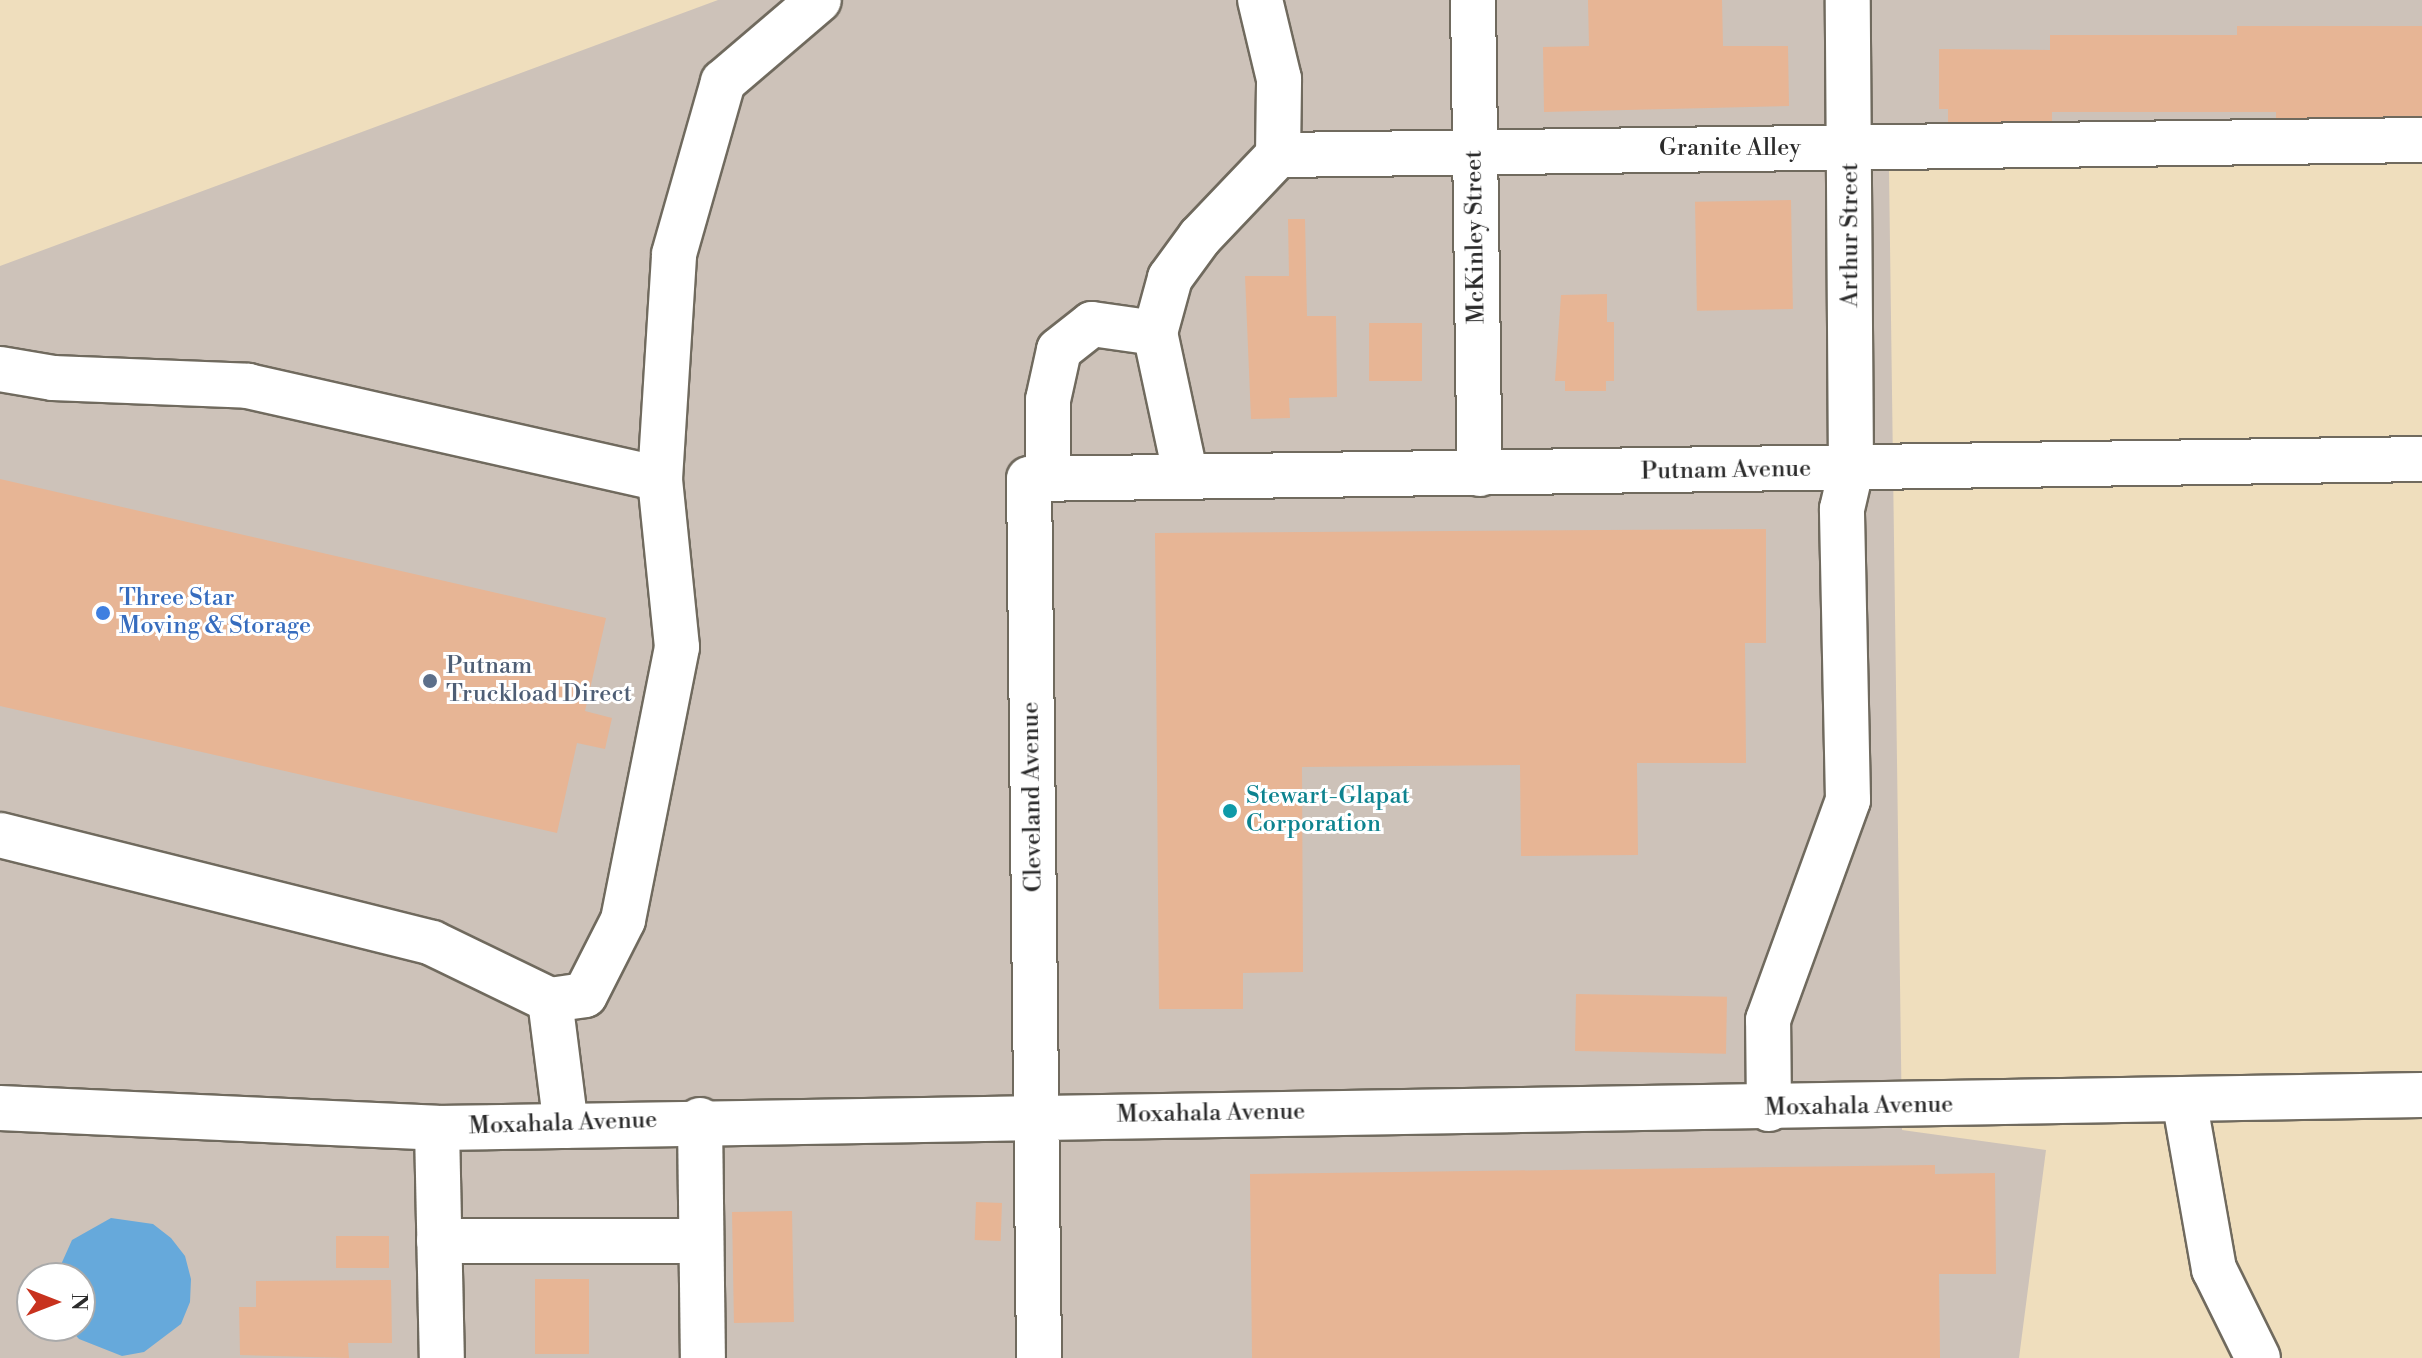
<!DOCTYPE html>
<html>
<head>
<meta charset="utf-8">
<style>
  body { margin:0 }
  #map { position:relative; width:2422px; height:1358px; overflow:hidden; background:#efdebd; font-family:"Libre Bodoni",serif }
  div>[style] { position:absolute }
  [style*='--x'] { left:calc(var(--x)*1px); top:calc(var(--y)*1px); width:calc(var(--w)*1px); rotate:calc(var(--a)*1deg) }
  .industrial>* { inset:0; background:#cdc2b9 }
  .water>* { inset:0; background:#66a9db }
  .building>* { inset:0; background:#e7b595; transform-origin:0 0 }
  .roads { filter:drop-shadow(2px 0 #706a5e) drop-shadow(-2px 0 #706a5e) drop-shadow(0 2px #706a5e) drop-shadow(0 -2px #706a5e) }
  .minor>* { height:44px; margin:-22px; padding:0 22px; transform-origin:22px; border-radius:22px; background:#fff }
  .dots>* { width:22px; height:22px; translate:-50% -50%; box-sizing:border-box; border:4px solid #fff; border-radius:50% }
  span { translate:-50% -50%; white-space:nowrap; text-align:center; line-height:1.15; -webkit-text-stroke:6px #fff; paint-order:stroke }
  .street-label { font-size:24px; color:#2b2b2b }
  .shop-label { font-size:24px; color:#366cbe }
  .left { translate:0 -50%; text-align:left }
  .service-label { font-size:24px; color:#4e5e75 }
  .culture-label { font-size:24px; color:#0d838f }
  .north { position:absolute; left:16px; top:1262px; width:80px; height:80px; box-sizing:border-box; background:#fff; border:2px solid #aaa; border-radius:50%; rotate:90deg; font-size:22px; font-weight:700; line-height:32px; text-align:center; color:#2b2b2b }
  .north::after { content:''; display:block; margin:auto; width:28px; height:36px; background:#c8321e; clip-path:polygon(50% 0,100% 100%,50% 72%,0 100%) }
</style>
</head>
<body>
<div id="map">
  <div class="industrial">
    <i style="clip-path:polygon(evenodd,718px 0,2422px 0,2422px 159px,1889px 170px,1902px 1130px,2046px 1150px,2019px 1358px,0 1358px,0 266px,718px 0,32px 1278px,80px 1278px,80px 1326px,32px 1326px,32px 1278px)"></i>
  </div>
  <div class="water">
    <i style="clip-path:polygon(111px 1218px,153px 1224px,171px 1238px,185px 1256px,191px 1279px,190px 1302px,181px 1324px,144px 1352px,122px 1356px,79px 1339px,67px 1326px,80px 1326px,80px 1278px,55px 1278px,72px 1240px)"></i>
  </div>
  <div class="building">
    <i style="clip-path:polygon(1588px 0,1722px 0,1723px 46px,1788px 46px,1789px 106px,1544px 112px,1543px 47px,1589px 46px)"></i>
    <i style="clip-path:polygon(2237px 26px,2422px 26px,2422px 130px,2276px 130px,2276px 112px,2052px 112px,2052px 129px,1948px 128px,1948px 109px,1939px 109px,1939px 49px,2050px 50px,2050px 35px,2237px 35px)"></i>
    <i style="left:1791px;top:200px;width:109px;height:96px;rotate:89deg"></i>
    <i style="clip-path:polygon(1288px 219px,1305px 219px,1307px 316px,1336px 316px,1337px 397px,1289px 398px,1290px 418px,1251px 419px,1245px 276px,1289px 276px)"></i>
    <i style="clip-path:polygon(1607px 294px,1607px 322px,1614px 322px,1614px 381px,1606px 381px,1606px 391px,1565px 391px,1565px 381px,1555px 381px,1561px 295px)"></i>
    <i style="left:1369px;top:323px;width:53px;height:58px"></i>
    <i style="clip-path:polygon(0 479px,606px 618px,585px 711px,612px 718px,605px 749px,577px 743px,557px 833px,0 706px)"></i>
    <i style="clip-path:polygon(1766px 529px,1766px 643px,1745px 643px,1746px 763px,1637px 763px,1638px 855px,1521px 856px,1520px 765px,1302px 767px,1303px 972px,1243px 973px,1243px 1009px,1159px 1009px,1155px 533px)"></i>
    <i style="left:1576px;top:994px;width:151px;height:57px;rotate:1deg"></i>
    <i style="clip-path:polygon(1935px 1165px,1935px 1174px,1995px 1173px,1996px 1274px,1939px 1274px,1940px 1358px,1252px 1358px,1250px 1174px)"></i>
    <i style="left:976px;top:1202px;width:26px;height:38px;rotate:2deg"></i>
    <i style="left:792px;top:1211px;width:111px;height:60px;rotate:89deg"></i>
    <i style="left:336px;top:1236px;width:53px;height:32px"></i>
    <i style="left:535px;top:1279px;width:54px;height:75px"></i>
    <i style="clip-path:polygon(391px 1280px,392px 1343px,348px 1343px,349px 1358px,240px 1355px,239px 1307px,256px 1307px,256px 1281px)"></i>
  </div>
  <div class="roads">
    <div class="minor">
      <i style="--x:1473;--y:0;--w:474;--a:89.2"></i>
      <i style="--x:1278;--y:155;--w:1144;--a:-0.75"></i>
      <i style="--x:0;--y:369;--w:54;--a:9.6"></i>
      <i style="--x:53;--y:378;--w:195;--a:2.3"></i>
      <i style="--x:248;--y:386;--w:422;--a:12.7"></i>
      <i style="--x:1186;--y:477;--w:147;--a:-102.1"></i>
      <i style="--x:1155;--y:333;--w:57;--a:-74.7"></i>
      <i style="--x:1170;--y:278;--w:51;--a:-53.8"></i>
      <i style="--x:1200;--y:237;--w:113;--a:-46.4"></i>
      <i style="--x:1278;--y:155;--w:76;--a:-89.2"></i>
      <i style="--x:1279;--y:79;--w:81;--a:-103.5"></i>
      <i style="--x:1048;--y:479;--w:79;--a:-90"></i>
      <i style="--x:1048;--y:400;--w:51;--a:-77.6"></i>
      <i style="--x:1059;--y:350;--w:42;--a:-38.2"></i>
      <i style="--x:1092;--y:324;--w:64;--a:8.1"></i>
      <i style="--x:0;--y:835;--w:445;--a:14"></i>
      <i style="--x:432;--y:943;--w:131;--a:25.8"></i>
      <i style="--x:550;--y:1000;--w:127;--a:82.8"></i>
      <i style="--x:550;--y:1000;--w:35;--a:-8"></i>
      <i style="--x:585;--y:995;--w:84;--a:-63.1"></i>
      <i style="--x:623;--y:920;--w:278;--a:-78.8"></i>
      <i style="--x:677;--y:647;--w:169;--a:-95.8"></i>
      <i style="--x:660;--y:479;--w:225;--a:-86.4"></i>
      <i style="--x:674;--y:254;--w:179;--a:-74.1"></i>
      <i style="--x:723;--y:82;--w:126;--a:-40.5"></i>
      <i style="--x:2184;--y:1099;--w:173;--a:80"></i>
      <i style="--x:2214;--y:1269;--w:99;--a:63.7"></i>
      <i style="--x:0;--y:1108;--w:437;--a:2.6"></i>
      <i style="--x:437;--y:1128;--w:1985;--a:-0.95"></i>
      <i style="--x:1769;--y:1109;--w:89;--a:-90.6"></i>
      <i style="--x:1768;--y:1020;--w:234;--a:-70"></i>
      <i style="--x:1848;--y:800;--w:291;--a:-91.2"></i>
      <i style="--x:1842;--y:509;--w:40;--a:-77"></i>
      <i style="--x:1851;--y:470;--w:470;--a:-90.4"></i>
      <i style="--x:700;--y:1120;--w:238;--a:89.3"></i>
      <i style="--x:437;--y:1128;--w:230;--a:88.8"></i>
      <i style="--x:439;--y:1241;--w:262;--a:0"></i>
      <i style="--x:1039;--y:1358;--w:879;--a:-90.65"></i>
      <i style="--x:1029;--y:479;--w:1393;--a:-0.82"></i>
    </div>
  </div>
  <div class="dots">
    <i style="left:103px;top:613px;background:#3f7fe0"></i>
    <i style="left:430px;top:681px;background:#5c6f8a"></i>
    <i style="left:1230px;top:811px;background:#0f9aa8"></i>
  </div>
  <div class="street-label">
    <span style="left:1730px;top:149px">Granite Alley</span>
    <span style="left:1851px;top:235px;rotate:-90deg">Arthur Street</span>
    <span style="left:1476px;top:237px;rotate:-91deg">McKinley Street</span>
    <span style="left:1726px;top:471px;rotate:-1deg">Putnam Avenue</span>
    <span style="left:1033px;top:797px;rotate:-91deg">Cleveland Avenue</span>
    <span style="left:1859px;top:1107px;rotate:-1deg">Moxahala Avenue</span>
    <span style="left:1211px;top:1114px;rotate:-1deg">Moxahala Avenue</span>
    <span style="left:563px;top:1124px;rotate:-2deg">Moxahala Avenue</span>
  </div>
  <div class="shop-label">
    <span class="left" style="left:119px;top:613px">Three Star<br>Moving &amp; Storage</span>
  </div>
  <div class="service-label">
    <span class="left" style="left:446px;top:681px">Putnam<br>Truckload Direct</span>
  </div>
  <div class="culture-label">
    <span class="left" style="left:1246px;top:811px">Stewart-Glapat<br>Corporation</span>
  </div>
  <div class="north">N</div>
</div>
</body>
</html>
